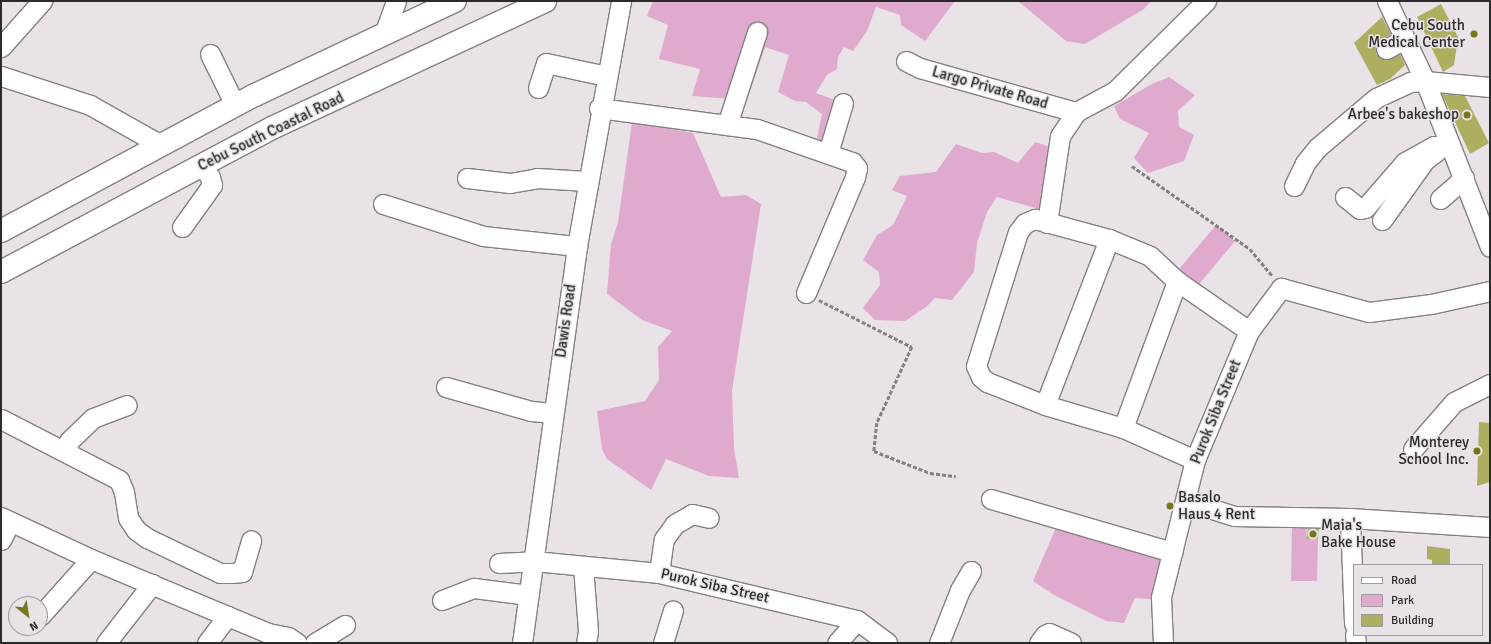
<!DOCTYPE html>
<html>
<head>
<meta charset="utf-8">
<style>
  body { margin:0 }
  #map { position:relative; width:1491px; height:644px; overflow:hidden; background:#e9e3e7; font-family:Signika,sans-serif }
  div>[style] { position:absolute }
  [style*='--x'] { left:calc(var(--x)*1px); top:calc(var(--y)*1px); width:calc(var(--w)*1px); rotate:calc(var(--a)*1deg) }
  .green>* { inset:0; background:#dfaacd; transform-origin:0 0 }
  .building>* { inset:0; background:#adae5f }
  .path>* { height:2.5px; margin-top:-1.25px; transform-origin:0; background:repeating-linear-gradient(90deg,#848083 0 4px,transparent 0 6px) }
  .roads { filter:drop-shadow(1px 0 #857f83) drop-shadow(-1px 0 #857f83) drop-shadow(0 1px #857f83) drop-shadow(0 -1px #857f83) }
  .minor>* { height:19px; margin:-9.5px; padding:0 9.5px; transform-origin:9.5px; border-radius:9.5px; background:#fff }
  .highway>* { height:22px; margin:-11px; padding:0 11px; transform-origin:11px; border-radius:11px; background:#fff }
  .dots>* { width:11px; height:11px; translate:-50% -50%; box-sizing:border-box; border:2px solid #e9e3e7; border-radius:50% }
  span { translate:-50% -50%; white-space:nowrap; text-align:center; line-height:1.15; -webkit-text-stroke:3px #e9e3e7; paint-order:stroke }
  .poi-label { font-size:15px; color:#2b292b }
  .right { translate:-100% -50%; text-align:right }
  .left { translate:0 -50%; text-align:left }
  .street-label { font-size:15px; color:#2b292b }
  .frame { position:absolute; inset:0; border:2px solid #2b292b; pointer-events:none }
  .legend { position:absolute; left:1353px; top:564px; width:130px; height:72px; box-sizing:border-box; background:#e9e3e7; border:1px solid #9d999c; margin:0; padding:5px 7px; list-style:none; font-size:12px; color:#2b292b }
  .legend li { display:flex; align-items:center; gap:8px; height:20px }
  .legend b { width:20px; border:1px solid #9d999c }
  .north { position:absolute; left:8px; top:596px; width:40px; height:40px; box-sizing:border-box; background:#e9e3e7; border:1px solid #9d999c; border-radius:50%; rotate:150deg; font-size:11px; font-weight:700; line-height:16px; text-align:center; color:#2b292b }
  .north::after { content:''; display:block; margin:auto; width:14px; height:18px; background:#76761c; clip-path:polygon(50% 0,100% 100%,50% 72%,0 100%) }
</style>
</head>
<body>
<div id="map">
  <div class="green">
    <i style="clip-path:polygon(653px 1px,955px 1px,925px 41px,901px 25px,900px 15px,876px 7px,867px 31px,853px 51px,844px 47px,838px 57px,837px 69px,827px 75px,816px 93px,843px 103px,824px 142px,817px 138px,822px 114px,806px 102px,795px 101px,778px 92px,789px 55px,765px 47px,747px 100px,692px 96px,700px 69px,659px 59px,668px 25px,647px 16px)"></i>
    <i style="clip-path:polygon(1018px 1px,1151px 1px,1144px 9px,1085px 44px,1066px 41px)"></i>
    <i style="clip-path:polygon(1169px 77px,1195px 95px,1178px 111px,1179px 127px,1194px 135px,1184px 161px,1148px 173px,1134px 158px,1149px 133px,1120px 119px,1114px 106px,1152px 84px)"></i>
    <i style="clip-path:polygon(632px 122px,693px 133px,721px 197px,746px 195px,761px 204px,732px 391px,734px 448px,739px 478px,709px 476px,666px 459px,651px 490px,607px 459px,602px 449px,597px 411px,645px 401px,659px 380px,658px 347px,672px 331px,642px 320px,607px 294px,611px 244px,618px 222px)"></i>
    <i style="clip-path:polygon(1035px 142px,1051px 147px,1046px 211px,997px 197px,987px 212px,977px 243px,974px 272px,952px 300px,935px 298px,926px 307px,905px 321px,875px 320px,863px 308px,880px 285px,879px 272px,863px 260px,877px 235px,893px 225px,907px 196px,892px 190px,900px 176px,936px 172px,956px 144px,982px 153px,994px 152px,1018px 163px)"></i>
    <i style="left:1216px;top:225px;width:25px;height:65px;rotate:40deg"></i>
    <i style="clip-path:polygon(1058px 523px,1169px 555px,1161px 600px,1135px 598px,1124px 623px,1106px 621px,1054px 595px,1033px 581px)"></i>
    <i style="clip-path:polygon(1292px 525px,1307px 527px,1306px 539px,1318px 539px,1317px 581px,1291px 581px)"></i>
  </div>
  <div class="building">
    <i style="clip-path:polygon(1441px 4px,1458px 37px,1454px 65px,1443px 72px,1417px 17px)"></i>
    <i style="clip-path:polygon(1382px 17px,1391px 34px,1377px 43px,1376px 54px,1386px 60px,1400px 54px,1405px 65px,1390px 79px,1377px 85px,1354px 43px)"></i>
    <i style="clip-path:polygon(1442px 94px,1465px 96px,1489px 143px,1470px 154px)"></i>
    <i style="clip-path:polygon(1479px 422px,1490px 423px,1490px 482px,1477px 486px)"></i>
    <i style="clip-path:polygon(1319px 528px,1318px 539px,1306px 539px,1308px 529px)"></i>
    <i style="clip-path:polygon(1427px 546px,1450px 549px,1450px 565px,1432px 565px,1432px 560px,1427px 559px)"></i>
  </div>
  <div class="path">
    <i style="--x:1132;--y:166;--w:144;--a:35.1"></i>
    <i style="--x:1250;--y:249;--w:35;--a:50"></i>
    <i style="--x:819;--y:300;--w:104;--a:26.8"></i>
    <i style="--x:912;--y:347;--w:84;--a:114.7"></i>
    <i style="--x:877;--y:423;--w:28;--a:96"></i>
    <i style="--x:874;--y:451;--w:60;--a:21.4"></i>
    <i style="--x:930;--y:473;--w:26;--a:7"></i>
  </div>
  <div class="roads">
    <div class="minor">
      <i style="--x:1387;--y:1;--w:89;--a:64.6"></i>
      <i style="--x:1425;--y:81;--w:178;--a:68.6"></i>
      <i style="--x:384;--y:34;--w:35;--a:-70"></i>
      <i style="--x:1;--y:47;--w:62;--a:-48.3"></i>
      <i style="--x:1386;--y:49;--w:21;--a:-28"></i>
      <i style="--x:210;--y:54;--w:57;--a:63.9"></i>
      <i style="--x:906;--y:61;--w:16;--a:27"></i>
      <i style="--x:920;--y:68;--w:162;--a:15.8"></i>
      <i style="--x:1;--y:76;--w:94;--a:18"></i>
      <i style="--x:90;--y:105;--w:81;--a:29.4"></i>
      <i style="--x:538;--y:88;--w:26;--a:-72"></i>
      <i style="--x:546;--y:63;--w:61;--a:12.2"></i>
      <i style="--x:599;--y:108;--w:159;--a:7.6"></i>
      <i style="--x:757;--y:129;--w:101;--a:19.2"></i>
      <i style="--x:852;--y:162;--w:8;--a:50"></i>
      <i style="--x:857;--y:168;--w:9;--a:103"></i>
      <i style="--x:855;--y:177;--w:126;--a:112.9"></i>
      <i style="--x:727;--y:125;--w:98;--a:-72.1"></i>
      <i style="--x:828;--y:153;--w:52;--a:-73.3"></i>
      <i style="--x:467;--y:178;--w:43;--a:6.6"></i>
      <i style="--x:510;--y:183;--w:27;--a:-10"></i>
      <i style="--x:537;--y:178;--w:50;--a:3.4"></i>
      <i style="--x:1294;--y:186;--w:25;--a:-64"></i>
      <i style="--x:1305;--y:163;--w:19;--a:-51"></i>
      <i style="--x:1317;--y:148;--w:77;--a:-40.3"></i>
      <i style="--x:1376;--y:98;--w:38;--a:-25"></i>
      <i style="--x:1410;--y:82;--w:15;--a:-4"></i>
      <i style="--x:1425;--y:81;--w:65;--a:5.3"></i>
      <i style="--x:1345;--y:197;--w:19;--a:39"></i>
      <i style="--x:1360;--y:209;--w:5;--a:-11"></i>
      <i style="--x:1365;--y:208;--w:61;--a:-49"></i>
      <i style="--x:1405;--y:162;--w:33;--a:-29"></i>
      <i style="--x:1434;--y:146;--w:8;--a:7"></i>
      <i style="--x:1440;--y:199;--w:32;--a:-41"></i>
      <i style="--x:383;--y:204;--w:105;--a:17.7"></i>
      <i style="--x:483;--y:236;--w:95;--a:6.1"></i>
      <i style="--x:1382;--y:220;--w:74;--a:-54.4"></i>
      <i style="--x:1425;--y:160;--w:15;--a:-37"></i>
      <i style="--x:1047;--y:223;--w:88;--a:-81.5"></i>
      <i style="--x:1060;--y:136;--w:29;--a:-56"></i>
      <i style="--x:1076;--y:112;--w:44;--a:-28.3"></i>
      <i style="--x:1115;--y:91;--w:128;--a:-44.7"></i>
      <i style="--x:182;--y:227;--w:52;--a:-54.5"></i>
      <i style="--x:212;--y:185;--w:8;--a:-104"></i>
      <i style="--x:210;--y:177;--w:14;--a:-124"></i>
      <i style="--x:446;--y:387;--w:88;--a:15.8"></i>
      <i style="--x:531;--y:411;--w:22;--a:5"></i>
      <i style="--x:1045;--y:405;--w:178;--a:-68.9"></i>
      <i style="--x:1;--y:419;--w:133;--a:27.3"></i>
      <i style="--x:119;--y:480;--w:13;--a:67"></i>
      <i style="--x:124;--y:492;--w:26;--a:81"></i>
      <i style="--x:128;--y:518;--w:14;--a:56"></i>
      <i style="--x:136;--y:530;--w:14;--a:36"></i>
      <i style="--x:147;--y:538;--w:81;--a:25.6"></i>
      <i style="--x:220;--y:573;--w:12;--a:0"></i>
      <i style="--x:232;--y:573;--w:10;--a:-6"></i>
      <i style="--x:242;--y:572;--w:33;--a:-74"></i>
      <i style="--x:1123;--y:428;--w:157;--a:-69.8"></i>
      <i style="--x:1413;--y:449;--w:62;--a:-48.9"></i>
      <i style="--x:1454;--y:402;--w:40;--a:-26.6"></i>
      <i style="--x:66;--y:452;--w:11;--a:-75"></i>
      <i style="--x:69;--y:441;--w:33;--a:-44"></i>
      <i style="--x:93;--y:418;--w:36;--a:-21"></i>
      <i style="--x:1195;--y:460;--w:79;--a:-156"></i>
      <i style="--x:1123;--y:428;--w:81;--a:-163.6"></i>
      <i style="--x:1045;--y:405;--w:62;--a:-158.4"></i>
      <i style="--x:987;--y:382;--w:8;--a:-140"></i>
      <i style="--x:981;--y:377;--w:12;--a:-114"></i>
      <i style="--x:976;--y:366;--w:140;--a:-72.6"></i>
      <i style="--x:1018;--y:232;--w:11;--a:-52"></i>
      <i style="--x:1025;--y:223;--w:11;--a:-22"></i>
      <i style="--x:1035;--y:219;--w:77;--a:15.1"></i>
      <i style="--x:1109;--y:239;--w:44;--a:22.5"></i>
      <i style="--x:1150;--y:256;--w:37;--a:43"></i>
      <i style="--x:1177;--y:281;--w:88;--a:34.8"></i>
      <i style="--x:991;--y:499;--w:189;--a:16.3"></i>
      <i style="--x:1187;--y:501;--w:49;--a:17.7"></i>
      <i style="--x:1234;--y:516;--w:116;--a:1"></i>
      <i style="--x:1350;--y:518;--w:140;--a:3.7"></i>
      <i style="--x:1;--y:517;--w:99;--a:25"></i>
      <i style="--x:91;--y:559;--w:192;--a:22.7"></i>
      <i style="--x:268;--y:633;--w:20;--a:11"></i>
      <i style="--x:288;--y:637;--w:11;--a:34"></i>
      <i style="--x:1350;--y:518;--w:106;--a:87.8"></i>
      <i style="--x:1;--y:540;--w:20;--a:-63"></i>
      <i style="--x:499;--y:563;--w:35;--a:-3"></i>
      <i style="--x:534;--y:561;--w:126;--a:5.5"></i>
      <i style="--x:659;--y:573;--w:204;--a:13.4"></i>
      <i style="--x:857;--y:620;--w:38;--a:37"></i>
      <i style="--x:583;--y:566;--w:65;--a:85.6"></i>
      <i style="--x:588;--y:631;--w:12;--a:99"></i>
      <i style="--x:659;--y:573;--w:34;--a:-82"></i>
      <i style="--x:664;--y:539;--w:19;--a:-54"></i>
      <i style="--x:675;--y:524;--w:20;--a:-30"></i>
      <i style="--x:692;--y:514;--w:17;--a:13"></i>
      <i style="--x:442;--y:600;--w:34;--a:-21"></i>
      <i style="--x:474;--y:588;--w:55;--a:7.3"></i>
      <i style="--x:40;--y:616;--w:76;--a:-48.2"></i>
      <i style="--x:1355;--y:635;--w:8;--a:83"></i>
      <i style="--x:106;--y:643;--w:75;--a:-52.1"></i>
      <i style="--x:207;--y:643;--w:34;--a:-53"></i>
      <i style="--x:315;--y:643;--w:35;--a:-31"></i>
      <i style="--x:522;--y:643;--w:401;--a:-82.1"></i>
      <i style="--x:577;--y:246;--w:249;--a:-79.8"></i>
      <i style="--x:663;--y:643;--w:34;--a:-73"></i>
      <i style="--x:837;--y:643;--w:30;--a:-49"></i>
      <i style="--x:939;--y:643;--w:57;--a:-68.4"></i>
      <i style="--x:960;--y:590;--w:22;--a:-60"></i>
      <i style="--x:1039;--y:643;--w:10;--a:-53"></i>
      <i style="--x:1045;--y:635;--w:4;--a:-27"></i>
      <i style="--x:1049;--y:633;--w:24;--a:24"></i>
      <i style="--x:1163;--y:643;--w:46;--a:-92.5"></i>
      <i style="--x:1161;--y:597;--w:141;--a:-76.1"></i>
      <i style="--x:1195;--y:460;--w:140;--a:-67.3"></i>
      <i style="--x:1249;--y:331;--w:54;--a:-53.3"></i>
      <i style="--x:1281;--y:288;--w:91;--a:15.3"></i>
      <i style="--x:1369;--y:312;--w:63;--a:-7.4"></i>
      <i style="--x:1431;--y:304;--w:60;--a:-12.4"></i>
    </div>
    <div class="highway">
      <i style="--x:1;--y:231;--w:288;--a:-28.2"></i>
      <i style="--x:255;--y:95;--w:221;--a:-25.2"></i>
      <i style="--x:1;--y:272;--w:309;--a:-28"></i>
      <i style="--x:274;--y:127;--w:299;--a:-24.9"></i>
    </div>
  </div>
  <div class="dots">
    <i style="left:1474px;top:34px;background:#76761c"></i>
    <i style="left:1467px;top:115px;background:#76761c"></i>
    <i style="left:1477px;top:451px;background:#76761c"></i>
    <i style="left:1170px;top:506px;background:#76761c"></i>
    <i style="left:1313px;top:534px;background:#76761c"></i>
  </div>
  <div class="poi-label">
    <span class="right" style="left:1465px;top:34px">Cebu South<br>Medical Center</span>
    <span class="right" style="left:1459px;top:115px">Arbee's bakeshop</span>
    <span class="right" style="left:1469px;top:451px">Monterey<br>School Inc.</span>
    <span class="left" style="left:1178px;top:506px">Basalo<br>Haus 4 Rent</span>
    <span class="left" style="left:1321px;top:534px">Maia's<br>Bake House</span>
  </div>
  <div class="street-label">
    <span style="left:990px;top:88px;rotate:16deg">Largo Private Road</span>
    <span style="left:271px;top:132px;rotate:-26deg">Cebu South Coastal Road</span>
    <span style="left:566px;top:321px;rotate:-82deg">Dawis Road</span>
    <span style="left:1216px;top:412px;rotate:-68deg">Purok Siba Street</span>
    <span style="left:715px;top:586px;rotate:13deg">Purok Siba Street</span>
  </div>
  <div class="frame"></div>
  <ul class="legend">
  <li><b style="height:5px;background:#fff"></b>Road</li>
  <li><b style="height:11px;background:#dfaacd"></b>Park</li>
  <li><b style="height:11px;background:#adae5f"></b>Building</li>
  </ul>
  <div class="north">N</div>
</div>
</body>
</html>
